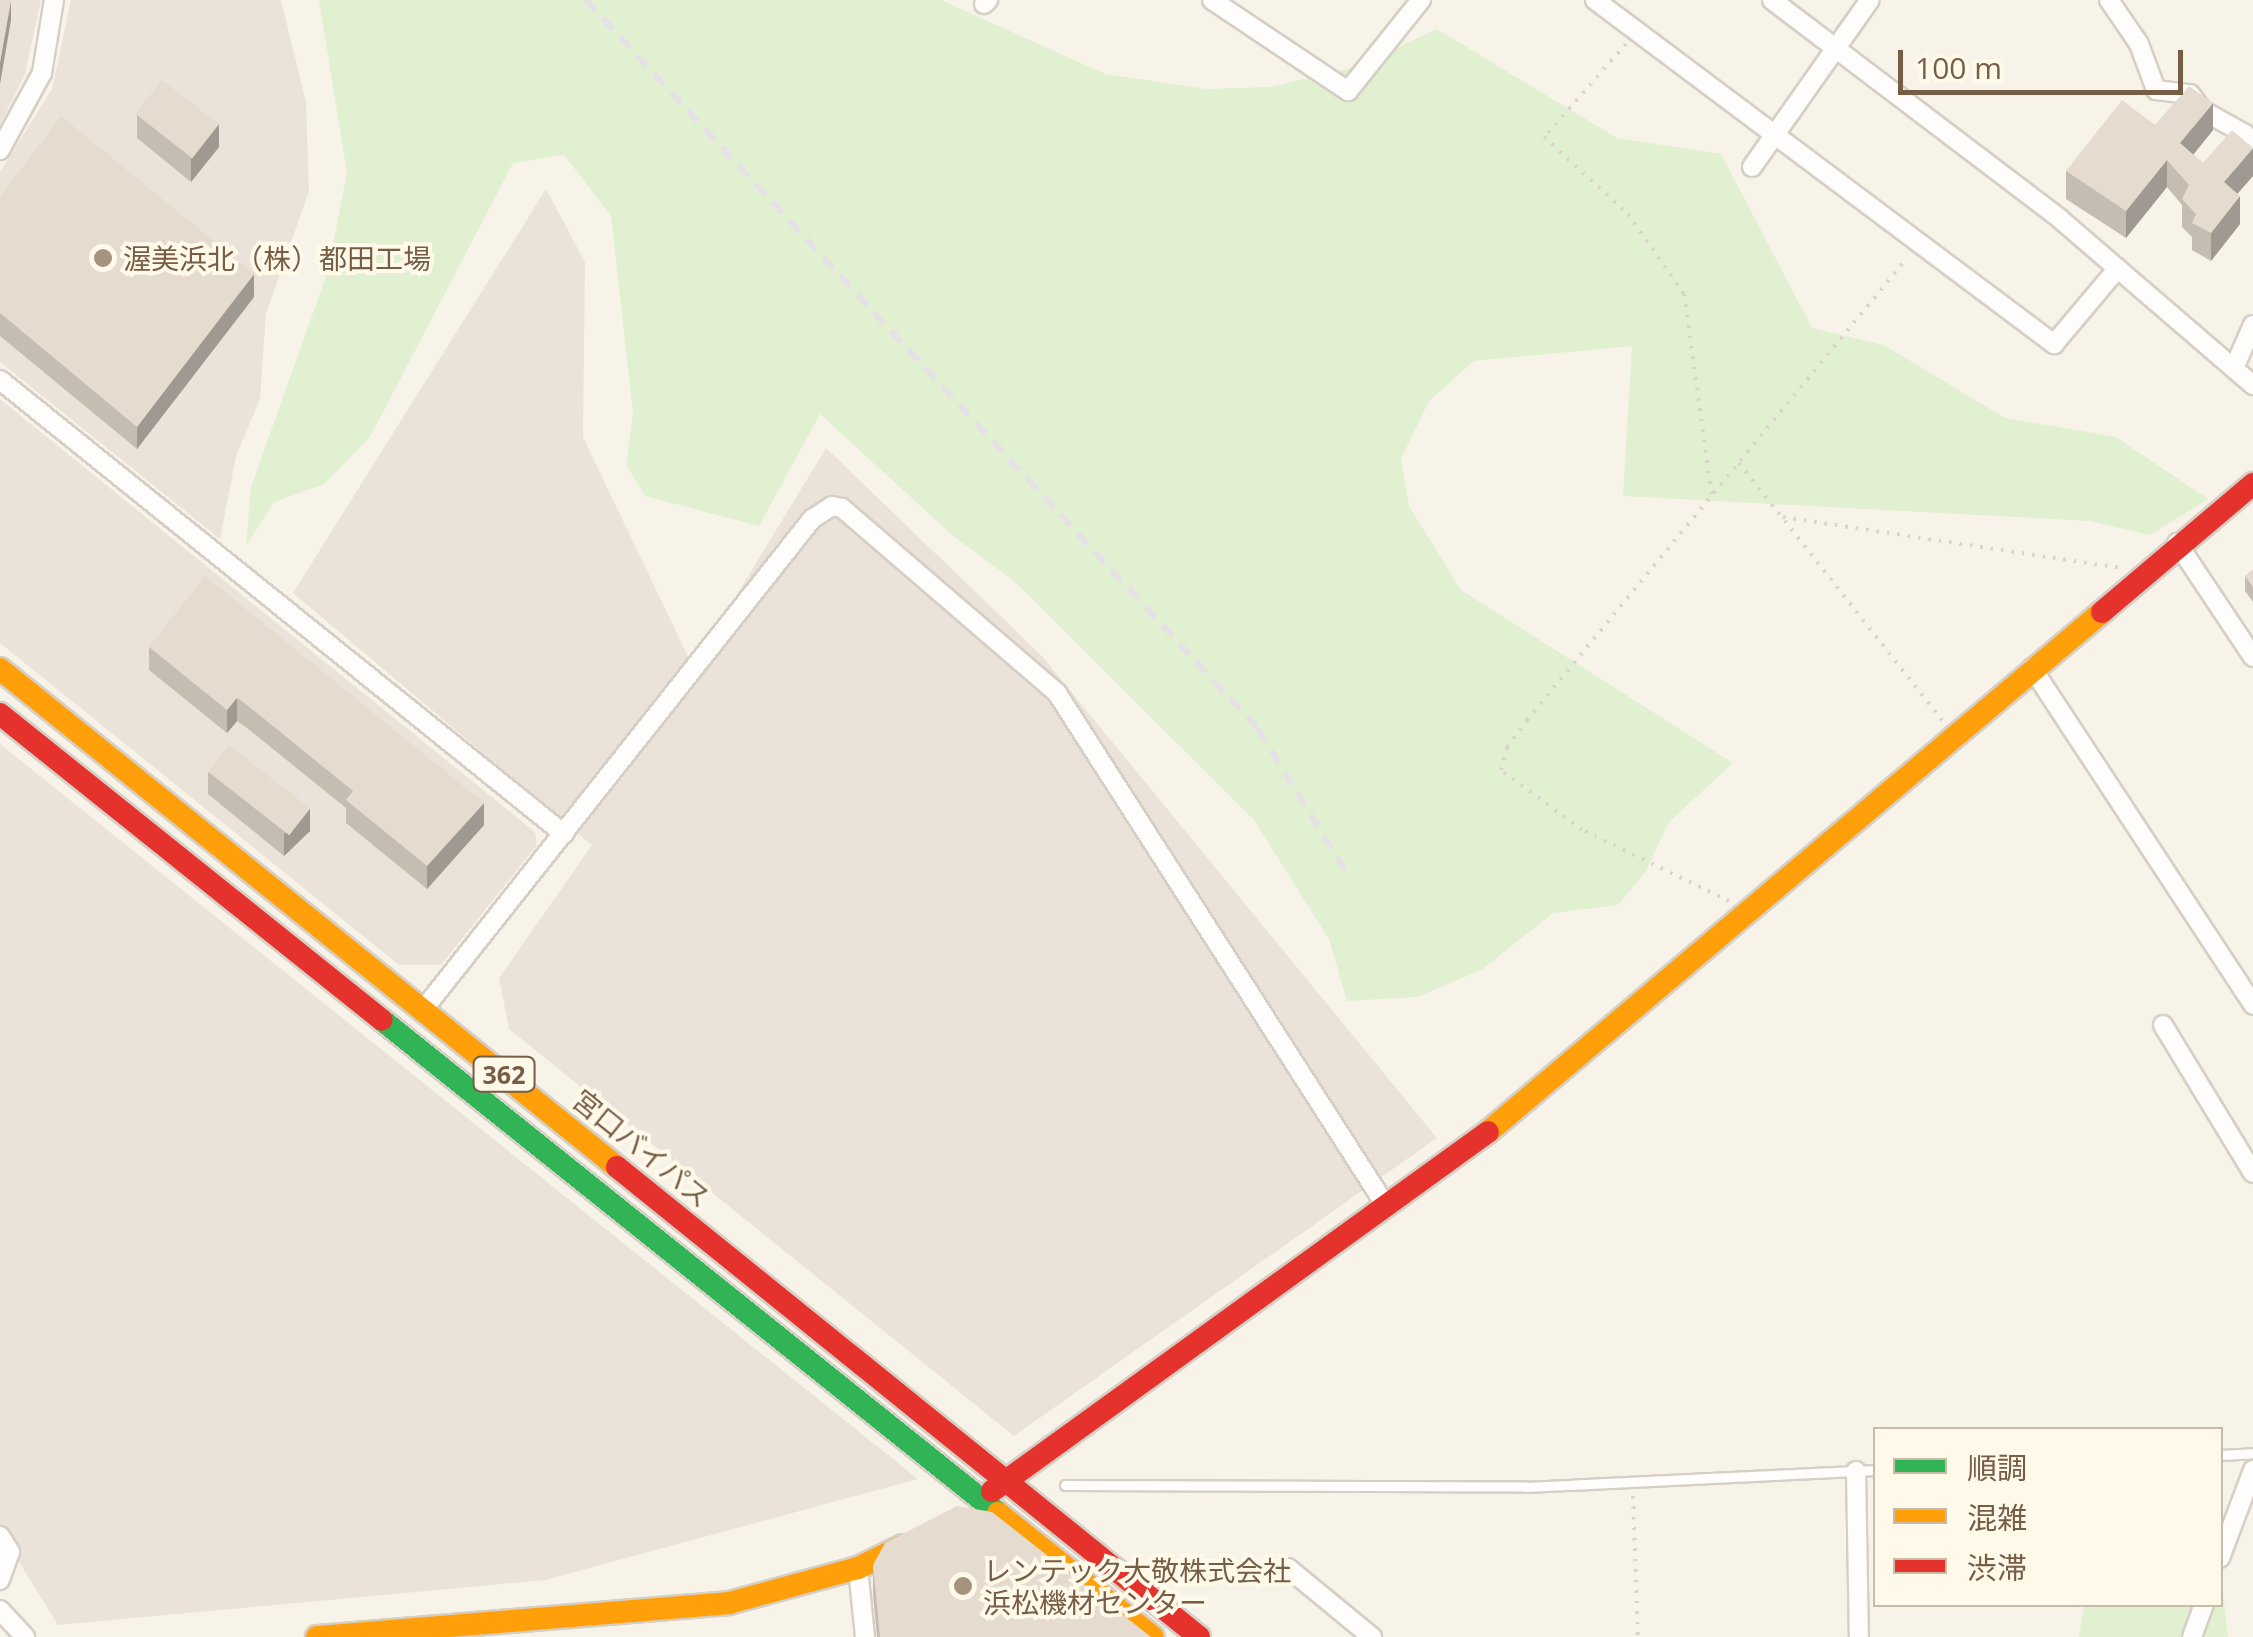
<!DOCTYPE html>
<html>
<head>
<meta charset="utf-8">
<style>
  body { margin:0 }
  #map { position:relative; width:2253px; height:1637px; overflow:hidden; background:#f8f3e8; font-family:"Open Sans","Noto Sans JP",sans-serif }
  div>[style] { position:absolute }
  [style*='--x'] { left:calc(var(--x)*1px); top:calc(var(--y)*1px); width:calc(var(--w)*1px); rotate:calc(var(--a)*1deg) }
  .industrial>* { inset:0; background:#ebe3d9 }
  .green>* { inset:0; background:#e0f0d1 }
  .path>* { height:4px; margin-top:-2px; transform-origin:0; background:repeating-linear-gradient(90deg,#dad3cb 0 2.5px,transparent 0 10.5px) }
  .roads { filter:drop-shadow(2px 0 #d6cfc5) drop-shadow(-2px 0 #d6cfc5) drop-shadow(0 2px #d6cfc5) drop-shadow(0 -2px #d6cfc5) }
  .lane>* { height:9px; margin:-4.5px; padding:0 4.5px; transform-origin:4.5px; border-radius:4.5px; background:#fefdfc }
  .street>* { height:18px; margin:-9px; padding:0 9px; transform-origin:9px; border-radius:9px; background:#fefdfc }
  .fast>* { height:22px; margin:-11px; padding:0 11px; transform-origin:11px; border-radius:11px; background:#30b455 }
  .slow>* { height:22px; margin:-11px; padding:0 11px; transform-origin:11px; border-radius:11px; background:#ff9f0a }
  .jam>* { height:22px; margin:-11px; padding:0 11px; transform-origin:11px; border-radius:11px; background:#e5322d }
  .rail>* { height:6px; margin-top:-3px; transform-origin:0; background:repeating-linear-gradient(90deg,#e5e1e5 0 15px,transparent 0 25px) }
  .wall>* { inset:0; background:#c5bcb2 }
  .shaded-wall>* { inset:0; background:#a09991 }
  .building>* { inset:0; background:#e5dbcf; transform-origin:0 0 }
  .dots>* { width:28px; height:28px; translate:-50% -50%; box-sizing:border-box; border:5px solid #fff9ea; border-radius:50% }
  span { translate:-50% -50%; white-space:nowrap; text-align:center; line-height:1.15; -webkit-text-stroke:8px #fff9ea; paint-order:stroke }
  .shield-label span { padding:2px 8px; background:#fff9ea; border:2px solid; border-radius:8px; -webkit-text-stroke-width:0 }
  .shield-label { font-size:25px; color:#785d46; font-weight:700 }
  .poi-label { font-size:28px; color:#785d46 }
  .left { translate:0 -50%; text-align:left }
  .street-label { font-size:28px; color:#785d46 }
  .legend { position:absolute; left:1873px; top:1427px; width:350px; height:180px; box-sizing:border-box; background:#fff9ea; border:2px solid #c9bba8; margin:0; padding:12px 18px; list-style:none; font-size:30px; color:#785d46 }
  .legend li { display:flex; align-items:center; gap:20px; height:50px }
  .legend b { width:50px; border:2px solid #c9bba8 }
  .scale { position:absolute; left:1898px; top:50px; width:285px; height:45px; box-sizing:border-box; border:5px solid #785d46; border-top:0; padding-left:12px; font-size:30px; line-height:35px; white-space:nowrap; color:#785d46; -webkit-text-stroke:8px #fff9ea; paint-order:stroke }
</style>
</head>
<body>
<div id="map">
  <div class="industrial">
    <i style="clip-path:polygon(0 0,41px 0,25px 74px,0 125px)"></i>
    <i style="clip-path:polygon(71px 0,281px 0,306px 102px,309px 191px,266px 314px,260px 399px,236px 456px,220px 539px,0 362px,0 172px,52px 89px)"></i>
    <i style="clip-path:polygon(546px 189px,585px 262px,583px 437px,693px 667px,826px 448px,1041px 655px,1437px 1138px,1014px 1436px,509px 1029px,499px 978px,592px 845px,293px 593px)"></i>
    <i style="clip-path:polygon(0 399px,535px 832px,537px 845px,441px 965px,399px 965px,0 643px)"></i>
    <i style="clip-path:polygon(0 744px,918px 1479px,545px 1580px,58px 1625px,0 1531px)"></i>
  </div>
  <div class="green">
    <i style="clip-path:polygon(319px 0,941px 0,1105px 74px,1207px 89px,1270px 87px,1356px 67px,1437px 29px,1617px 138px,1721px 154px,1812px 328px,1884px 345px,2005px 418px,2116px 437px,2208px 499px,2150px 535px,2090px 521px,1623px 496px,1632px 346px,1474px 361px,1429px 401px,1401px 459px,1409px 506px,1461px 590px,1733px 763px,1668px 823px,1646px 871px,1618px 905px,1553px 913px,1481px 970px,1417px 997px,1347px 1001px,1329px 939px,1254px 820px,1014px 581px,951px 534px,820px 414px,759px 526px,645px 496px,626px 465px,633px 414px,611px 216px,564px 155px,513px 163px,370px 437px,324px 484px,274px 502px,246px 546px,251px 487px,328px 271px,347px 173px)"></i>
    <i style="clip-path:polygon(2221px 1575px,2228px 1637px,2079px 1637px,2084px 1605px,2220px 1604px)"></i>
  </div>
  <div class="path">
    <i style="--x:1626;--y:44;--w:124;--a:131.4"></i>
    <i style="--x:1544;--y:137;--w:114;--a:42.5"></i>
    <i style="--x:1628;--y:214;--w:98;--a:55"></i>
    <i style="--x:1684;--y:294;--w:204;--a:82.1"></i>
    <i style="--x:1739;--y:463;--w:331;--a:51.7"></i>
    <i style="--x:1783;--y:517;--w:340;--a:8.6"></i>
    <i style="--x:1729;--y:901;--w:163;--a:-154.2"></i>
    <i style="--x:1582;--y:830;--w:101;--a:-143.5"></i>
    <i style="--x:1501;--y:770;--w:24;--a:-75"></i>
    <i style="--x:1507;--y:747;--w:34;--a:-53"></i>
    <i style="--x:1527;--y:720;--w:598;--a:-50.56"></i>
    <i style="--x:1633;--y:1496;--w:141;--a:88"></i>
  </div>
  <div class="roads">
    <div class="lane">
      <i style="--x:2220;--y:1455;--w:33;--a:-3"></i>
      <i style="--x:1065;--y:1485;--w:461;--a:0.2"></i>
      <i style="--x:1526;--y:1487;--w:350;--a:-2.8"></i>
      <i style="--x:1159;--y:1571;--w:129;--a:-1.3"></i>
    </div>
    <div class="street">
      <i style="--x:1212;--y:0;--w:164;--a:33.8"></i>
      <i style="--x:1348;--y:91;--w:117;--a:-51.3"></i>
      <i style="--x:1595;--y:0;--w:574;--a:36.85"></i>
      <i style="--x:2054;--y:344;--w:99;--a:-49.9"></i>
      <i style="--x:1772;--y:0;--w:362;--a:37.2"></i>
      <i style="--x:2060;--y:219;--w:255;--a:40.7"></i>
      <i style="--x:2109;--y:0;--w:53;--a:55.7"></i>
      <i style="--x:2139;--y:44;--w:49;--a:69.7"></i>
      <i style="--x:2156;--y:90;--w:34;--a:7"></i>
      <i style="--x:2190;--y:94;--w:20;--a:53"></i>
      <i style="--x:2202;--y:110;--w:49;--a:29.2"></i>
      <i style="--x:2245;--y:134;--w:16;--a:60"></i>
      <i style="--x:984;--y:4;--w:6;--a:-45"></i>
      <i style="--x:0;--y:150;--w:88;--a:-61.4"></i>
      <i style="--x:42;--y:73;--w:74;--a:-80.7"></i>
      <i style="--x:1752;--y:167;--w:204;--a:-54.8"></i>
      <i style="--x:2234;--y:368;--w:47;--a:-66.2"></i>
      <i style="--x:0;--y:380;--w:724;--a:38.83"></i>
      <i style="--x:2177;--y:543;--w:137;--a:56.3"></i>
      <i style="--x:2032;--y:668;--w:403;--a:56.7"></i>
      <i style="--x:423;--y:1010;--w:626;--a:-51.61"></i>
      <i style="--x:812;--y:519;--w:24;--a:-33"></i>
      <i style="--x:832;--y:506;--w:10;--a:11"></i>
      <i style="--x:842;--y:508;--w:284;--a:40.7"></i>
      <i style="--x:1057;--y:693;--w:609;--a:57.33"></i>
      <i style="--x:2163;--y:1025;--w:173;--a:58.7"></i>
      <i style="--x:1856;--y:1471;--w:166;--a:89"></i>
      <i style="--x:0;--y:1536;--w:19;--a:58"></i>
      <i style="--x:10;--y:1552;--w:30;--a:110"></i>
      <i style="--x:2220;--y:1558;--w:94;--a:-69.4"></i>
      <i style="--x:858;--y:1568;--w:69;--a:84.2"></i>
      <i style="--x:1288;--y:1568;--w:109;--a:39.4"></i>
      <i style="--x:0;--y:1610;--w:37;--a:47"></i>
      <i style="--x:2192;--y:1637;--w:35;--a:-70"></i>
    </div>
    <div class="fast">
      <i style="--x:382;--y:1020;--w:789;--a:38.67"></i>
    </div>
    <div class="slow">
      <i style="--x:0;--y:669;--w:793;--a:38.91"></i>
      <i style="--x:1488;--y:1132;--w:805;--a:-40.26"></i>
      <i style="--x:998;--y:1513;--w:198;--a:38.7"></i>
      <i style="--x:317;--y:1637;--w:413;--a:-4.7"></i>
      <i style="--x:729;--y:1603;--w:134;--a:-15.2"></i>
      <i style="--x:858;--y:1568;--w:50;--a:-26.1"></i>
    </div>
    <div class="jam">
      <i style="--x:2102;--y:612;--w:198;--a:-40.3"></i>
      <i style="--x:0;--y:714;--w:489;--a:38.7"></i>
      <i style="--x:617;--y:1167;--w:748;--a:38.92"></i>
      <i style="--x:992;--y:1491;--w:612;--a:-35.9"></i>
    </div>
  </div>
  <div class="rail">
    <i style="--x:586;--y:0;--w:991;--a:47.33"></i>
    <i style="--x:1258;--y:729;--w:168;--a:58.4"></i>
  </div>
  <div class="wall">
    <i style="clip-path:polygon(137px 115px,219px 147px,191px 182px,137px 138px)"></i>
    <i style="clip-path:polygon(2155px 125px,2213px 130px,2193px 155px,2203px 163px,2253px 176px,2237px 194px,2240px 224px,2211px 261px,2192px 250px,2192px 237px,2182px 227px,2182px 205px,2167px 187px,2126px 238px,2066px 199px,2066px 171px)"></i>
    <i style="clip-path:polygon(0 197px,254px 297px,137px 449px,0 336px)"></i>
    <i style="clip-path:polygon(2253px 570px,2253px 602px,2245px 591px,2245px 576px)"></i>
    <i style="clip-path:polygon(149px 647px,484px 825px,427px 889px,346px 823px,346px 808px,247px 728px,237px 721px,227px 733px,149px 670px)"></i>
    <i style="clip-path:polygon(208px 772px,310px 831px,284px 856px,208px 794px)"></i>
    <i style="clip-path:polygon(873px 1565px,1151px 1637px,877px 1637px,873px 1595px)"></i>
  </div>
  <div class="shaded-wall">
    <i style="clip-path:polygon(11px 0,11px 20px,0 84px,0 62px)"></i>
    <i style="clip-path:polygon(2213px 103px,2213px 130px,2180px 171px,2180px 143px)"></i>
    <i style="clip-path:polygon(219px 124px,219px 147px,191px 182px,191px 159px)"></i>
    <i style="clip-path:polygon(2253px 148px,2253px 176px,2224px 209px,2224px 182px)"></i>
    <i style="clip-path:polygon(2167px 160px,2167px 187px,2126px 238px,2126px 211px)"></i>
    <i style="clip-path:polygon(2240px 196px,2240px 224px,2211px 261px,2211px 233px)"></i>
    <i style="clip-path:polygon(254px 274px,254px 297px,137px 449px,137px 427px)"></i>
    <i style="clip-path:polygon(237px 698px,237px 721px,227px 733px,227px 710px)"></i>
    <i style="clip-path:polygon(484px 803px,484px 825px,427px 889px,427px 866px)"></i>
    <i style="clip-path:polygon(310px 808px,310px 831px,284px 856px,284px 834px)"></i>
  </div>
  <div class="building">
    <i style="clip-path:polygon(0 0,11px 0,0 62px)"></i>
    <i style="left:162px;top:80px;width:72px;height:43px;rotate:38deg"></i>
    <i style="clip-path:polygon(2189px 86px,2213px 103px,2180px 143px,2203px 163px,2232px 130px,2253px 148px,2224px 182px,2240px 196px,2211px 233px,2192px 223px,2196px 214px,2182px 199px,2189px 185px,2167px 160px,2126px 211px,2066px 171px,2122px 100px,2155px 125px)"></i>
    <i style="clip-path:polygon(61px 116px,254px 274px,137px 427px,0 313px,0 197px)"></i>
    <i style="clip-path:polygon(2253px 570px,2253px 587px,2245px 576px)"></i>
    <i style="clip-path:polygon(205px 576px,484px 803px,427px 866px,346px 800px,353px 791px,247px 705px,237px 698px,227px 710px,149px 647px)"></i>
    <i style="left:229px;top:745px;width:103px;height:34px;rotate:38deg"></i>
    <i style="clip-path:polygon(957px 1506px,992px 1512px,1151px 1637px,880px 1637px,873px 1565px,885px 1543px)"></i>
  </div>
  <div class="dots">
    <i style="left:103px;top:258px;background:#a5927f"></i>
    <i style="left:963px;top:1586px;background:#a5927f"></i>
  </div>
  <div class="shield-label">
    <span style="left:504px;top:1074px">362</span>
  </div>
  <div class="poi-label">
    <span class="left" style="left:123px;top:258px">渥美浜北（株）都田工場</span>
    <span class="left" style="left:983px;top:1586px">レンテック大敬株式会社<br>浜松機材センター</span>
  </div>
  <div class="street-label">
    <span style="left:642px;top:1148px;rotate:39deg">宮口バイパス</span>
  </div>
  <ul class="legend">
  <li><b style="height:12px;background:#30b455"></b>順調</li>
  <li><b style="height:12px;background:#ff9f0a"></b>混雑</li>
  <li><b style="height:12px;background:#e5322d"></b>渋滞</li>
  </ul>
  <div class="scale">100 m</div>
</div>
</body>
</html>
